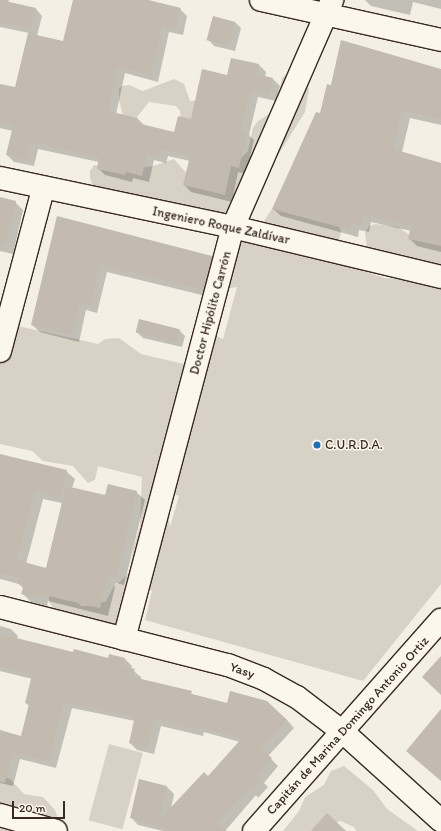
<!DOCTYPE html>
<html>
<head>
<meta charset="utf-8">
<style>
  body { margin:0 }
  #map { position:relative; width:441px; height:831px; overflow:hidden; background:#f3efe4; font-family:Itim,sans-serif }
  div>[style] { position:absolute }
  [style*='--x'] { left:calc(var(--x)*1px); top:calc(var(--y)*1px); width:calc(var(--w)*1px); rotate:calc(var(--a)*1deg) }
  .green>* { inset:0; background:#d8d1c6; transform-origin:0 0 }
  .shadow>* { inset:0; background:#0003 }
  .building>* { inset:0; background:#c3bbb0; transform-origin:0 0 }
  .roads { filter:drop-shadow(1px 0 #3b2a1e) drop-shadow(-1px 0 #3b2a1e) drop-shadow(0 1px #3b2a1e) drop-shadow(0 -1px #3b2a1e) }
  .minor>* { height:22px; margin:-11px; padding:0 11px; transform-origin:11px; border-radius:11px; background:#fbf7ec }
  .dots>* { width:11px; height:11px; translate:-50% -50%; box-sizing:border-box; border:2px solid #fbf7ec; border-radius:50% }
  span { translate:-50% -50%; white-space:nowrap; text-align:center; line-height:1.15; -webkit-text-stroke:3px #fbf7ec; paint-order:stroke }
  .street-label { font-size:13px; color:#3b2a1e }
  .poi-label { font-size:13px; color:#3b2a1e }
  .left { translate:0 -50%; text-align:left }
  .scale { position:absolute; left:12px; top:801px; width:53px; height:18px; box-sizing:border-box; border:2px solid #3b2a1e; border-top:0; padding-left:5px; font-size:12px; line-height:14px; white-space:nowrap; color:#3b2a1e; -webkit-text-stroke:3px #fbf7ec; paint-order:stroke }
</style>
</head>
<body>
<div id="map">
  <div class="green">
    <i style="clip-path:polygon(288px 73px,307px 83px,309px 90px,305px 112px,237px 220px,117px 214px,99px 201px,90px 178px,90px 171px,94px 165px,131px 169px,153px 166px,174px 159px,188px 175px,236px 163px,248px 151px,253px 128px,257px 122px,276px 109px,282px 78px)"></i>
    <i style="clip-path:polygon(174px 79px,184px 84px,190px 101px,198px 100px,213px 112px,182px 123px,180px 111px,176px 106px,149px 102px,137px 117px,130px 119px,123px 116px,119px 100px,119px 89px,122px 86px,129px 85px,143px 91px)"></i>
    <i style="clip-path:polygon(evenodd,273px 207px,339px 225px,341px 233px,336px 251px,338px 257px,363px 271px,385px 278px,441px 282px,441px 584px,363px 681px,145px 620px,152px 591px,140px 583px,129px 585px,125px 590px,118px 621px,114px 628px,63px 622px,49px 602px,49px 594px,66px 594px,82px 606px,90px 606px,106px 601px,113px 588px,130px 572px,133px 549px,140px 526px,142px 477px,98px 466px,95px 480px,88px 483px,73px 466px,43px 461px,32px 451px,0 444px,0 363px,9px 324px,98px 344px,105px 339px,119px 338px,141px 354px,184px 364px,184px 368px,214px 335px,223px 339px,237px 287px,224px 289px,224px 249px,257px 232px,273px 207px,172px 493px,179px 496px,170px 527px,166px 503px,172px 493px)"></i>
    <i style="clip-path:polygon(376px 224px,398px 227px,417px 240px,441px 237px,441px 273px,367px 248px,365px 233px,369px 226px)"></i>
    <i style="left:109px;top:744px;width:35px;height:79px;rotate:15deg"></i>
    <i style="clip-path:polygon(344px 766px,373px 790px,387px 809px,418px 831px,356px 831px,354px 827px,340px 821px,321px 831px,283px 831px,299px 811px,305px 797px,324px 785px,331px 771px)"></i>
    <i style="clip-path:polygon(0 775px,10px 779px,24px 794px,43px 797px,55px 810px,62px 831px,0 831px)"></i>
  </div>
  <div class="shadow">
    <i style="clip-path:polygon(0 0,9px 0,8px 3px,36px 9px,42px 16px,37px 36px,64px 43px,74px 0,148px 0,180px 9px,187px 16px,183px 35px,169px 32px,158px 82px,125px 73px,116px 114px,138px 119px,145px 126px,175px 133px,191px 120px,228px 76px,231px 59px,259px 65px,266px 72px,265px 77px,273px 79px,280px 86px,276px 101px,258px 97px,249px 135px,254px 140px,246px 174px,238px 172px,232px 202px,191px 192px,184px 185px,190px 161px,168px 156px,166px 163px,154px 160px,149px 182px,133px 178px,132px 182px,105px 175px,98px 168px,99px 162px,38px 149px,34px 166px,14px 162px,7px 155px,13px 131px,0 128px,0 85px,16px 88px,29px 33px,0 27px)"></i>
    <i style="clip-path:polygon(365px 0,441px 0,441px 9px,413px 2px,410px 15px,371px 6px)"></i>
    <i style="clip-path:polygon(235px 22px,241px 28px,235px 51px,214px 46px,209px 40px)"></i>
    <i style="clip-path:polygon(342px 42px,441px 70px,441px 125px,410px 118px,402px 152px,441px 164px,441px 252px,417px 246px,409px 238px,411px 231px,371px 222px,369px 232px,359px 230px,358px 237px,281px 216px,273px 209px,321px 115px,331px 86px)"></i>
    <i style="clip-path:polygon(0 198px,15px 202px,23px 210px,13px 254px,0 251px)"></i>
    <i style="clip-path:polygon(58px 217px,212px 257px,219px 264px,210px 297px,107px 272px,97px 313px,86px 310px,79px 342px,40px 332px,32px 325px)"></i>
    <i style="clip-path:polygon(179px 330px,185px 336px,182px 347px,143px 338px,137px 332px)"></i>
    <i style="clip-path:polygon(evenodd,0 455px,66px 471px,75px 479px,72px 488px,106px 497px,136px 492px,145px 500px,124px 585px,116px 583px,108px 616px,48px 601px,47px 606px,31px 602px,23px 594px,24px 589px,19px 584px,0 579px,0 455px,43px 499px,62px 503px,47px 569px,26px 564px,43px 499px)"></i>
    <i style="clip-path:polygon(0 626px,11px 629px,18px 636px,17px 639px,74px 653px,109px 659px,110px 655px,125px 659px,132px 666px,131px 669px,141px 677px,141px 680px,287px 720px,294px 728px,268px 756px,278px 766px,264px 783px,268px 787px,258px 798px,256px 795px,225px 831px,163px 831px,138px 825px,131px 817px,140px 780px,167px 787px,174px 794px,171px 809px,209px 777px,240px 742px,204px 732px,203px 736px,161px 726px,154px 754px,137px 750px,130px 743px,135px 721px,72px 708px,56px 768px,20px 759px,13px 786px,0 783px,0 731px,22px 737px,30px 707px,26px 703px,32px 679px,0 671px)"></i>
  </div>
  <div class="building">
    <i style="left:1px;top:0;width:36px;height:22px;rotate:13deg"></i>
    <i style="clip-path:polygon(73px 0,148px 0,181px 8px,176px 28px,162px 25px,151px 75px,118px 67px,108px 111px,138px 118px,137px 123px,174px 132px,178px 116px,191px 119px,202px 69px,227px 75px,231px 58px,259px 64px,257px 74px,273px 78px,269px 95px,251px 91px,241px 131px,247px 132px,239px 168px,231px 166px,225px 195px,183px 185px,190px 156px,161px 149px,159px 157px,147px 154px,142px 176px,126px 172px,125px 175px,97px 169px,99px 157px,31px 142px,27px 160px,6px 155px,13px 126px,0 123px,0 84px,15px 87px,28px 33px,63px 41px)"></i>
    <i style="left:213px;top:16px;width:23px;height:25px;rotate:15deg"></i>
    <i style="clip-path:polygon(341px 40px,441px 69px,441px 119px,402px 111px,393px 149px,441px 163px,441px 246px,408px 239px,411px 226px,364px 215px,361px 225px,352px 223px,350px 230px,272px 209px,316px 112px,320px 113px,327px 84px,331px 85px)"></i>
    <i style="clip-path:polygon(0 197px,16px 201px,5px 245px,0 244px)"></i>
    <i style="clip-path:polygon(57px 216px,212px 256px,203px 290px,100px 265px,90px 306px,79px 304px,72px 335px,31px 325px)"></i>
    <i style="left:139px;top:319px;width:42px;height:14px;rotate:14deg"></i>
    <i style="clip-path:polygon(0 454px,67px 470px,60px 497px,35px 491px,17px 560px,46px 568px,66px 486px,105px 495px,108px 484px,137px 491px,116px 578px,108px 576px,100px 608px,40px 594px,39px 598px,21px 594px,24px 585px,17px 584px,19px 578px,0 573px)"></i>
    <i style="clip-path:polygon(0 634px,73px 652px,74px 649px,108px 658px,109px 654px,125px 658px,123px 666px,135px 669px,133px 677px,192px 691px,191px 694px,227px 703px,230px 691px,267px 701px,287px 720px,261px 749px,272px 758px,257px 775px,262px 779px,250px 791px,248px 789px,217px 823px,227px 831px,174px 831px,130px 818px,139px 779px,167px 786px,159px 820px,204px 772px,208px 776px,242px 738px,197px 726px,196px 729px,154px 719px,147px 748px,129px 743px,135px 716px,64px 702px,49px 761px,13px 752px,5px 783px,0 782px,0 730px,21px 736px,29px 704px,25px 703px,32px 675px,0 666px)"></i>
    <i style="clip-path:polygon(441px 656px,441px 695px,422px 677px)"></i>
    <i style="clip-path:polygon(441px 709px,441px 781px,406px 751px)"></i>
    <i style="clip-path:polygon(327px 813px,346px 831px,311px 831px)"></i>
  </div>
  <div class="roads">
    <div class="minor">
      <i style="--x:261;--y:0;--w:184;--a:12.5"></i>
      <i style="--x:0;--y:178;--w:238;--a:11.9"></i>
      <i style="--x:233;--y:227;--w:214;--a:13.5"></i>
      <i style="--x:0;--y:351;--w:168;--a:-75.1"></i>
      <i style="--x:0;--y:607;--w:235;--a:14.3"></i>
      <i style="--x:228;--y:665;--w:39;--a:21"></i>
      <i style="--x:264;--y:679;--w:38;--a:29"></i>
      <i style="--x:297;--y:697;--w:58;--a:37.3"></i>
      <i style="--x:343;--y:732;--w:132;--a:42.2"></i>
      <i style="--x:124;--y:639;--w:426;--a:-75.2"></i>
      <i style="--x:233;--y:227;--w:248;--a:-66.4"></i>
      <i style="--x:0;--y:815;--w:58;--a:15.9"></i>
      <i style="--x:254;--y:831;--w:282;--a:-48.5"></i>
    </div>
  </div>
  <div class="dots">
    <i style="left:317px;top:445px;background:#1f6fb2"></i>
  </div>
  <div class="street-label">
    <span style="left:221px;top:226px;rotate:12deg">Ingeniero Roque Zaldívar</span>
    <span style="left:211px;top:313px;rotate:-75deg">Doctor Hipólito Carrón</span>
    <span style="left:242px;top:671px;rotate:19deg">Yasy</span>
    <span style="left:348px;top:726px;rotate:-48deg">Capitán de Marina Domingo Antonio Ortiz</span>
  </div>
  <div class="poi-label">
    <span class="left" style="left:325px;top:445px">C.U.R.D.A.</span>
  </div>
  <div class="scale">20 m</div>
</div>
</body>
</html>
